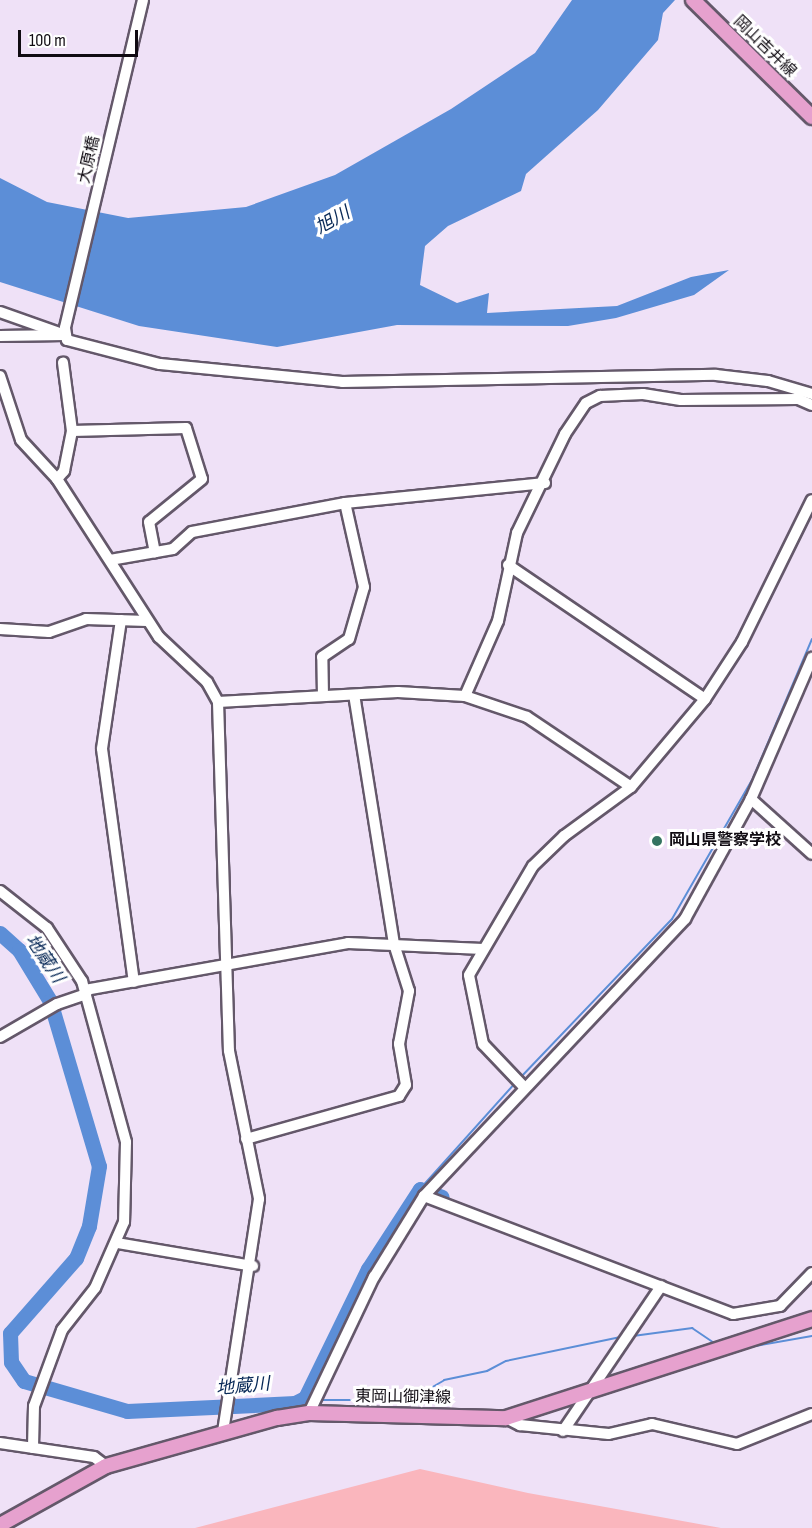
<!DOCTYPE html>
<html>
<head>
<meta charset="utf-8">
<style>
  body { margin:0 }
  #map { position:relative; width:812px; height:1528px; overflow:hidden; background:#efe1f7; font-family:"Sofia Sans Condensed","Noto Sans JP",sans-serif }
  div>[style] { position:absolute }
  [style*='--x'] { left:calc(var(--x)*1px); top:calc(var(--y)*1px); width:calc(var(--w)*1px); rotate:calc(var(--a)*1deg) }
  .green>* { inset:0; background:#fab6bd }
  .water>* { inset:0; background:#5c8ed7 }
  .stream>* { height:2px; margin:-1px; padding:0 1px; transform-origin:1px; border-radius:1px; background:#5c8ed7 }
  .river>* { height:15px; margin:-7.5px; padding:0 7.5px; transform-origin:7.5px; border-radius:7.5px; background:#5c8ed7 }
  .roads { filter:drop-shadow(2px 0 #64586a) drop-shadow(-2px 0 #64586a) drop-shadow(0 2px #64586a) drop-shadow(0 -2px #64586a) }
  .minor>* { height:10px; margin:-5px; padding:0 5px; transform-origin:5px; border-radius:5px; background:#fff }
  .major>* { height:14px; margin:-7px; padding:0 7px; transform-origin:7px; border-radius:7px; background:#e6a1ce }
  .dots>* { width:16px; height:16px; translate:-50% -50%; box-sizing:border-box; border:3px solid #fff; border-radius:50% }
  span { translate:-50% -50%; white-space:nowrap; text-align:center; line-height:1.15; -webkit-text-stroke:6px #fff; paint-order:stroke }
  .street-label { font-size:16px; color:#100b12 }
  .poi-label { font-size:16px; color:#100b12; font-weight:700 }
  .left { translate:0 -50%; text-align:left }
  .water-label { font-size:18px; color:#072856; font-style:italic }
  .scale { position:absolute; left:18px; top:30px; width:120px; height:27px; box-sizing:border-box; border:3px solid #100b12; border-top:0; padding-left:8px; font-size:18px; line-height:21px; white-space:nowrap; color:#100b12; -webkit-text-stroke:4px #fff; paint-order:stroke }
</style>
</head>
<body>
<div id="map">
  <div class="green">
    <i style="clip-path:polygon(420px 1469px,528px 1493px,721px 1528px,195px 1528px)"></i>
  </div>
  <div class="water">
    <i style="clip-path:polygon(572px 0,675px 0,663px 13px,658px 40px,598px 110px,526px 174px,521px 191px,448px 226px,425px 246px,420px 285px,457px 303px,489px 293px,487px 313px,617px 306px,691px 277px,729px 270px,694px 295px,616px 318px,568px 326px,397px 325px,277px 347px,139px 326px,0 282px,0 178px,47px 202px,128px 218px,246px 207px,335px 175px,451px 109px,535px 53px)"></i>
  </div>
  <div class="stream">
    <i style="--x:520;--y:1078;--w:220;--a:-46.3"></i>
    <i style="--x:672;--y:919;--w:163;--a:-60.1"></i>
    <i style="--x:753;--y:778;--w:151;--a:-67"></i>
    <i style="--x:420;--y:1189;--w:144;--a:-48.1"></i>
    <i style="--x:633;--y:1336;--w:60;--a:-7.7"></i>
    <i style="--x:692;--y:1328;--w:29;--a:34"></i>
    <i style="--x:744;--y:1348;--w:69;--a:-10"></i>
    <i style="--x:305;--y:1398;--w:7;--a:8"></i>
    <i style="--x:318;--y:1400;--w:92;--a:0"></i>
    <i style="--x:410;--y:1400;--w:39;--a:-30"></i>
    <i style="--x:444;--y:1380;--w:44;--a:-11.8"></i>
    <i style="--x:487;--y:1371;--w:21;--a:-28"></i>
    <i style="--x:506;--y:1361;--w:117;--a:-11.8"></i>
  </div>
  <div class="river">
    <i style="--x:0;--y:933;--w:25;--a:42"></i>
    <i style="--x:19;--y:950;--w:60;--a:58.7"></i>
    <i style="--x:50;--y:1001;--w:172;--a:73.5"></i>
    <i style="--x:99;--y:1166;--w:61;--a:99.5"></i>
    <i style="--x:89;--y:1226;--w:35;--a:112"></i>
    <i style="--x:76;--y:1258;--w:100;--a:131.3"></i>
    <i style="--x:10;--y:1333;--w:29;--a:88"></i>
    <i style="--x:11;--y:1362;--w:23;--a:56"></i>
    <i style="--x:24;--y:1381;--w:107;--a:16.2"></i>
    <i style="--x:127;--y:1411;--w:168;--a:-2.7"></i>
    <i style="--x:295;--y:1403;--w:11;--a:-27"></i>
    <i style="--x:305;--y:1398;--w:144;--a:-64"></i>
    <i style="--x:368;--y:1269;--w:95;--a:-57"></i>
    <i style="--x:420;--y:1189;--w:23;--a:20"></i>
  </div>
  <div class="roads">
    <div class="minor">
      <i style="--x:143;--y:0;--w:337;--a:103.4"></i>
      <i style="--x:65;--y:328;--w:12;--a:81"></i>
      <i style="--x:67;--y:340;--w:96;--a:14.5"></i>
      <i style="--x:160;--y:364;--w:183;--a:5.6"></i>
      <i style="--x:342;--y:382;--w:374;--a:-1.1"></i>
      <i style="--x:716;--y:375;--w:52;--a:6.6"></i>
      <i style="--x:768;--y:381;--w:46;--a:16.5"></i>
      <i style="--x:0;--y:312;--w:69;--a:19.5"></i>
      <i style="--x:0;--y:336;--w:65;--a:-0.9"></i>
      <i style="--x:0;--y:376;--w:67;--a:71.8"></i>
      <i style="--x:21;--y:440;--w:53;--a:47.3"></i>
      <i style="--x:57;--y:479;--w:188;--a:57.2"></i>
      <i style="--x:159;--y:637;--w:66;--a:43.2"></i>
      <i style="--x:207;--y:682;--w:23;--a:61"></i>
      <i style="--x:218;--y:702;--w:349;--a:88.2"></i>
      <i style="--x:229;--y:1051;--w:151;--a:78.5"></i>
      <i style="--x:259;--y:1199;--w:236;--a:98.8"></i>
      <i style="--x:72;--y:431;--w:114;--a:-1.5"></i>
      <i style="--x:186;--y:428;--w:53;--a:72.6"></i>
      <i style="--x:202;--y:479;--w:68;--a:140.9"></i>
      <i style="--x:149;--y:522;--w:31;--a:79"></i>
      <i style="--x:57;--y:479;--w:11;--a:-49"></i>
      <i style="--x:64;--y:471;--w:41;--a:-78.7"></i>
      <i style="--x:72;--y:431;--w:69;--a:-97.5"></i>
      <i style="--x:110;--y:560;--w:64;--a:-9.9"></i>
      <i style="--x:173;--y:549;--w:25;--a:-42"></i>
      <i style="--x:192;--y:532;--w:156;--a:-10.7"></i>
      <i style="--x:345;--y:503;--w:201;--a:-5.7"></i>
      <i style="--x:508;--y:565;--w:238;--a:34.2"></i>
      <i style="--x:121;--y:620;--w:130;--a:98.4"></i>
      <i style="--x:102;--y:749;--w:235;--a:82.2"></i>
      <i style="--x:0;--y:629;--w:49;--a:3.5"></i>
      <i style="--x:49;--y:632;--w:39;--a:-19"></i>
      <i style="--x:86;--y:619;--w:61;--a:1.9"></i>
      <i style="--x:323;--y:696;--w:39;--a:-91"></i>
      <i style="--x:322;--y:657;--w:32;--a:-34"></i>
      <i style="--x:349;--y:639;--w:54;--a:-73.9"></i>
      <i style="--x:364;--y:587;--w:86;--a:-102.7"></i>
      <i style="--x:465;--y:696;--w:82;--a:-66.3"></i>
      <i style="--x:498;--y:621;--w:90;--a:-77.8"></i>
      <i style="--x:517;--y:533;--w:110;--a:-64.1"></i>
      <i style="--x:565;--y:434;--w:37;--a:-56"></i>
      <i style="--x:586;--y:403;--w:16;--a:-27"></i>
      <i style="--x:600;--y:396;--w:43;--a:-2.7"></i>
      <i style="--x:643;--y:394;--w:38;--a:9"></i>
      <i style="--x:681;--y:400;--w:117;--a:-0.5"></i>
      <i style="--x:798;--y:399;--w:15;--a:23"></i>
      <i style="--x:218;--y:702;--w:180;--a:-3.2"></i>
      <i style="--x:398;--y:692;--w:67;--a:3.4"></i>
      <i style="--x:465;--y:696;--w:65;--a:18.7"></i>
      <i style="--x:527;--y:717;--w:125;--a:33.9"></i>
      <i style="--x:751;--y:799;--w:82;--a:42"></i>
      <i style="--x:0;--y:891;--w:60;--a:38.2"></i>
      <i style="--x:47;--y:928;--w:64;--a:56.6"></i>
      <i style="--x:82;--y:981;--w:167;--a:74.7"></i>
      <i style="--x:126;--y:1142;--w:80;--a:91.4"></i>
      <i style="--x:124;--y:1222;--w:72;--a:113.7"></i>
      <i style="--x:95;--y:1288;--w:53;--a:128.2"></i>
      <i style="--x:62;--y:1330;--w:81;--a:110.2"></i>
      <i style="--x:34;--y:1406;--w:42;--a:91.4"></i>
      <i style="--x:85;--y:990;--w:267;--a:-10.1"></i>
      <i style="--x:348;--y:943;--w:135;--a:2.5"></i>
      <i style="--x:0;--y:1037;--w:66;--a:-30.1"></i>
      <i style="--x:57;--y:1004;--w:31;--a:-19"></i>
      <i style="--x:524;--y:1087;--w:59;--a:-133.6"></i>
      <i style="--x:483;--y:1044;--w:70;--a:-101.5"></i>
      <i style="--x:469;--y:975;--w:126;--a:-59.6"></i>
      <i style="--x:533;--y:866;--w:43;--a:-44.1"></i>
      <i style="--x:564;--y:836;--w:83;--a:-36.2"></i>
      <i style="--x:631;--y:787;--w:115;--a:-49.9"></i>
      <i style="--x:705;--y:699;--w:68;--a:-57"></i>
      <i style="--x:742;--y:642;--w:158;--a:-63.8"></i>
      <i style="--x:246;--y:1139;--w:159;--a:-15.7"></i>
      <i style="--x:399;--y:1096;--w:13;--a:-58"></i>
      <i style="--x:406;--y:1085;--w:42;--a:-99.7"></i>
      <i style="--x:399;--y:1044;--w:54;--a:-79.3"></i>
      <i style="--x:409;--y:991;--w:49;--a:-107.7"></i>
      <i style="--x:394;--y:944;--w:252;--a:-99.1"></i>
      <i style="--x:424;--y:1196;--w:331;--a:20.9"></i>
      <i style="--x:733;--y:1314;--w:48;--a:-9.7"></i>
      <i style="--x:780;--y:1306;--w:46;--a:-45.9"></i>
      <i style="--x:117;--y:1243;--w:138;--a:9.6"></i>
      <i style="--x:309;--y:1413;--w:151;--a:-64.5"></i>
      <i style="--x:374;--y:1277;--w:95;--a:-58.3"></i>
      <i style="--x:424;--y:1196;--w:381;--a:-46.7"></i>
      <i style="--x:685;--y:919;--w:137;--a:-61.2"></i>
      <i style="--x:751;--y:799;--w:154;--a:-66.6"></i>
      <i style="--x:506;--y:1418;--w:16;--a:27"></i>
      <i style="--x:520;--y:1425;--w:89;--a:5.8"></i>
      <i style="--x:609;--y:1434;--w:44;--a:-13.1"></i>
      <i style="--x:652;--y:1424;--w:87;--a:13.2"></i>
      <i style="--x:737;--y:1444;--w:81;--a:-21.8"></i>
      <i style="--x:563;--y:1431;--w:175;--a:-55.9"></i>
      <i style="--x:0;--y:1443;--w:95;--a:8.5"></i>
      <i style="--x:94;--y:1457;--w:15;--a:37"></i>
    </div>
    <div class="major">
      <i style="--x:693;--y:0;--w:167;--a:44.5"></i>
      <i style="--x:0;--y:1525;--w:121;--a:-29.1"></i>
      <i style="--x:106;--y:1466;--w:178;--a:-15.7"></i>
      <i style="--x:277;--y:1418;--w:32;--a:-9"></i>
      <i style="--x:309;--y:1413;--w:197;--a:1.5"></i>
      <i style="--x:506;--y:1418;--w:322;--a:-17.9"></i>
    </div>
  </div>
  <div class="dots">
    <i style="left:657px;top:841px;background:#347361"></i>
  </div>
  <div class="street-label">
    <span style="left:764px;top:47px;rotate:44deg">岡山吉井線</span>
    <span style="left:90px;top:160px;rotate:-77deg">大原橋</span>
    <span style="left:403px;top:1398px;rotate:1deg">東岡山御津線</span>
  </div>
  <div class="poi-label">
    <span class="left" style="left:669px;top:841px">岡山県警察学校</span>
  </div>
  <div class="water-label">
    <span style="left:333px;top:221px;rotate:-29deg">旭川</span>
    <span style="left:44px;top:959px;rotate:56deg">地蔵川</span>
    <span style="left:243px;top:1387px;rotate:-5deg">地蔵川</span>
  </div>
  <div class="scale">100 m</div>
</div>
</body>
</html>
